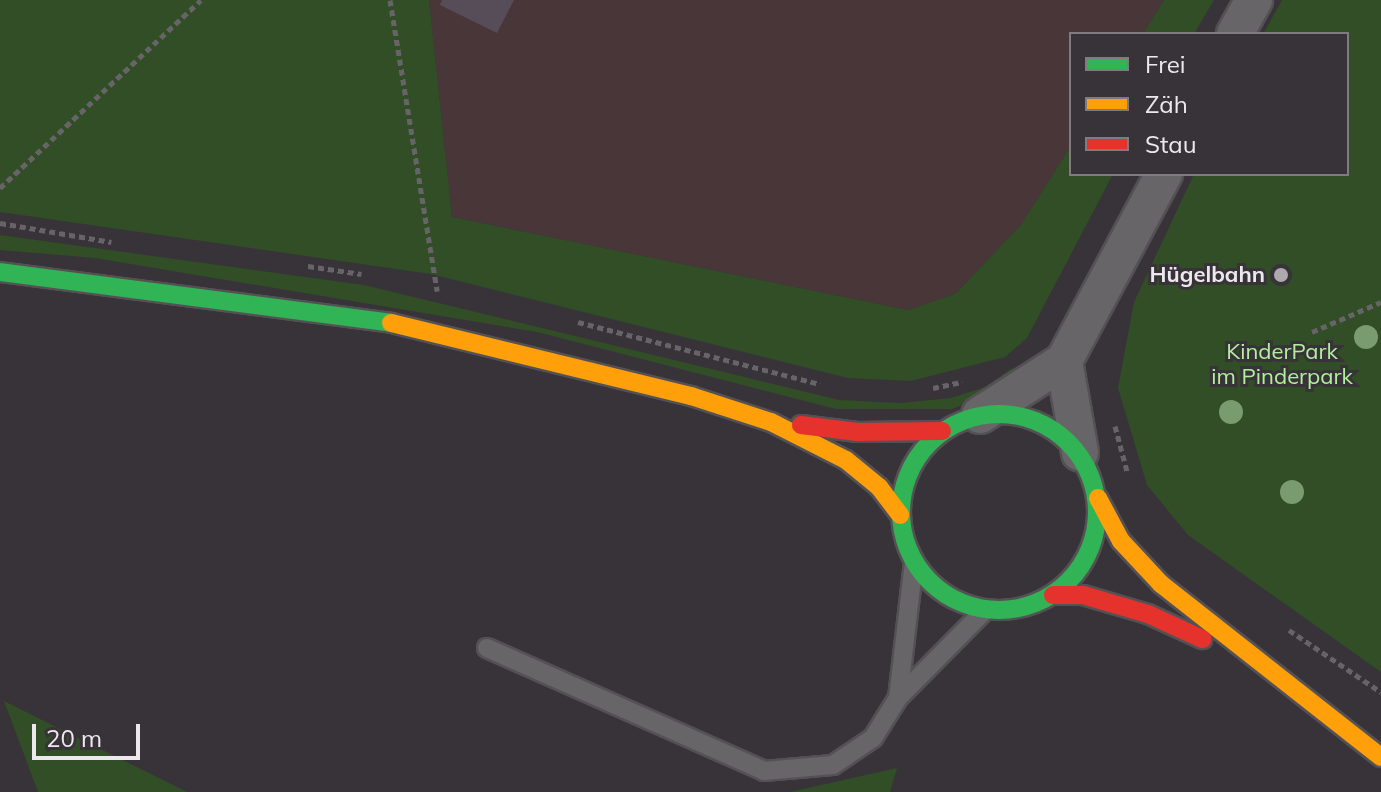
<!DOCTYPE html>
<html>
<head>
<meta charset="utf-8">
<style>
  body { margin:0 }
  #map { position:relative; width:1381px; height:792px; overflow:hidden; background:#373338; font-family:Mulish,sans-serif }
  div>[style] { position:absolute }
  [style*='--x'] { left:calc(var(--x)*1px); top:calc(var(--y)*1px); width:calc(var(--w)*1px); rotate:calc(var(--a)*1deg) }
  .industrial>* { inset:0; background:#483639 }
  .green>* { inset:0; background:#314e27 }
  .building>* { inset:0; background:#564d59 }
  .path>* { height:5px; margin-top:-2.5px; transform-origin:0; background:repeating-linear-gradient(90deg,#676468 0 6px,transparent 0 10px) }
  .roads { filter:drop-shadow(2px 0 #545155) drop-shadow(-2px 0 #545155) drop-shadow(0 2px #545155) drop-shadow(0 -2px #545155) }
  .lane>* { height:18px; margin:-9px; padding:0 9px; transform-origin:9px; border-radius:9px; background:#676568 }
  .street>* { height:36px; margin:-18px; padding:0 18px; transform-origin:18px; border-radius:18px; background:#676568 }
  .fast>* { height:18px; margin:-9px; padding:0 9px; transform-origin:9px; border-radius:9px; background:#30b455 }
  .fast>.ring { margin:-9px; padding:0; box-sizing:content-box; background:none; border:18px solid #30b455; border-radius:50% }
  .slow>* { height:18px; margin:-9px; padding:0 9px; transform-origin:9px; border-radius:9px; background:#ff9f0a }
  .jam>* { height:18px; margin:-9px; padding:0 9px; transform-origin:9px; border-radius:9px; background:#e5322d }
  .trees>* { width:24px; height:24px; margin:-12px; border-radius:50%; background:#7a9a6f }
  .dots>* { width:22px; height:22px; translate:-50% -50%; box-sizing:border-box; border:4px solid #383239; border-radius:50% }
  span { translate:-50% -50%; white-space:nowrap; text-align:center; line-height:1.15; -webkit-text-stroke:6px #383239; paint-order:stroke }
  .poi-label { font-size:22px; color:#ece8ed; font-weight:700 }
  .right { translate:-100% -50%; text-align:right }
  .park-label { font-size:22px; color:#b1ef9c }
  .legend { position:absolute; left:1069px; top:32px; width:280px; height:144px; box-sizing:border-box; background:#383239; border:2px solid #807b81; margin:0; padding:10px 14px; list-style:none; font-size:24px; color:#ece8ed }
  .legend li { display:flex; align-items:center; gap:16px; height:40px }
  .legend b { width:40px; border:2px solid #807b81 }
  .scale { position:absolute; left:32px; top:724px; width:108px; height:36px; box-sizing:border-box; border:4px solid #ece8ed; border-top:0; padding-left:10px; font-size:24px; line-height:28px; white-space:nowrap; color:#ece8ed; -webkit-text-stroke:6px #383239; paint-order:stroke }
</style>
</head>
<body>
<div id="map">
  <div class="industrial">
    <i style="clip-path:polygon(429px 0,1164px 0,1143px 34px,1071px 34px,1071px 146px,1020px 226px,955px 294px,908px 310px,452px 217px)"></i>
  </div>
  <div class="green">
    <i style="clip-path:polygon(0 0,429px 0,452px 217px,908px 310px,955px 294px,1020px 226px,1071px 146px,1071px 174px,1113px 174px,1027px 338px,1005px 357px,911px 381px,848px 378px,431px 274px,0 212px)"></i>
    <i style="clip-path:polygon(1164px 0,1214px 0,1194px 34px,1143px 34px)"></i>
    <i style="clip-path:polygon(1282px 0,1381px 0,1381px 672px,1188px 535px,1147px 485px,1118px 388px,1134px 302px,1194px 174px,1347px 174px,1347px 34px,1263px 34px)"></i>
    <i style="clip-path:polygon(0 235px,364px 285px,839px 400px,900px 403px,951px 398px,985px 387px,1012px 368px,1018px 373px,990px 394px,952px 409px,836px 409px,537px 332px,95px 258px,0 250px)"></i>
    <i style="clip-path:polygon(4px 701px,187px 792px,38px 792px)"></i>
    <i style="clip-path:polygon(897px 768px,890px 792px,790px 792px)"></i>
  </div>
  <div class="building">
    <i style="clip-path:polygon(442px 0,514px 0,497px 33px,440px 5px)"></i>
  </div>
  <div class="path">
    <i style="--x:390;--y:0;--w:295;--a:80.8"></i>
    <i style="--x:0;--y:188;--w:275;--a:-43.1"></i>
    <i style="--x:0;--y:223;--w:113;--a:9.7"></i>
    <i style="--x:308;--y:266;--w:54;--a:8.6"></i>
    <i style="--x:578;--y:322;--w:250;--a:14.4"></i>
    <i style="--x:1312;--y:332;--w:75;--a:-23.5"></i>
    <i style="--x:933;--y:388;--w:30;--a:-12"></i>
    <i style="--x:1115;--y:426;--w:47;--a:75.1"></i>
    <i style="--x:1289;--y:630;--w:111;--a:34"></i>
  </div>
  <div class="roads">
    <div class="lane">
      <i style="--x:487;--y:648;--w:303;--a:23.9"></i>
      <i style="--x:764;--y:771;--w:69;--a:-5"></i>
      <i style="--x:833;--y:765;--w:48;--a:-34"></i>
      <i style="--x:873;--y:738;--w:47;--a:-58"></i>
      <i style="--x:898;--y:698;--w:124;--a:-45.3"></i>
      <i style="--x:898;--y:698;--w:137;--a:-83.3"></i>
    </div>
    <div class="street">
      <i style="--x:1235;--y:34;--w:39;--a:-61"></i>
      <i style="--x:1064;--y:361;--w:93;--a:80.1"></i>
      <i style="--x:980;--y:415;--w:100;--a:-32.7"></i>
      <i style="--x:1064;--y:361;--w:212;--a:-61.9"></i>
    </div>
    <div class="fast">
      <i style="--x:0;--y:272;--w:394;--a:7.4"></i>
      <i class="ring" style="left:901px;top:414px;width:178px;height:178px"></i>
    </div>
    <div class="slow">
      <i style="--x:391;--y:323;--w:309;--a:13.7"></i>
      <i style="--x:691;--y:396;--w:84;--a:18"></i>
      <i style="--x:771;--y:422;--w:84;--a:26.9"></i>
      <i style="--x:846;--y:460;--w:43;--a:39.3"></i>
      <i style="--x:879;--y:487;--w:35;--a:53"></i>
      <i style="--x:1098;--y:498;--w:49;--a:61.9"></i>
      <i style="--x:1121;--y:541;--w:59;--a:47.1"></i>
      <i style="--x:1161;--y:584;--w:280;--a:38.2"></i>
    </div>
    <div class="jam">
      <i style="--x:801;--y:425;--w:57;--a:7"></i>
      <i style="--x:858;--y:432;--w:84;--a:-0.7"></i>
      <i style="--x:1053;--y:595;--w:30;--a:0"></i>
      <i style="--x:1083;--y:595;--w:68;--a:16.3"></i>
      <i style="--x:1148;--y:614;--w:60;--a:24.8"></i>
    </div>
  </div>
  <div class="trees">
    <i style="left:1366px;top:337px"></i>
    <i style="left:1231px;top:412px"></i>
    <i style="left:1292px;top:492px"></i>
  </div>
  <div class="dots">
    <i style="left:1281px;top:275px;background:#ada9ae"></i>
  </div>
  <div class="poi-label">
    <span class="right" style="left:1265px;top:275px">Hügelbahn</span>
  </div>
  <div class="park-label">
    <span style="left:1282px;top:364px">KinderPark<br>im Pinderpark</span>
  </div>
  <ul class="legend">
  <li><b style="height:10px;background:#30b455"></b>Frei</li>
  <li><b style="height:10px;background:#ff9f0a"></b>Zäh</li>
  <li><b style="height:10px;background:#e5322d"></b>Stau</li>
  </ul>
  <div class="scale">20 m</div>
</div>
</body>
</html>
